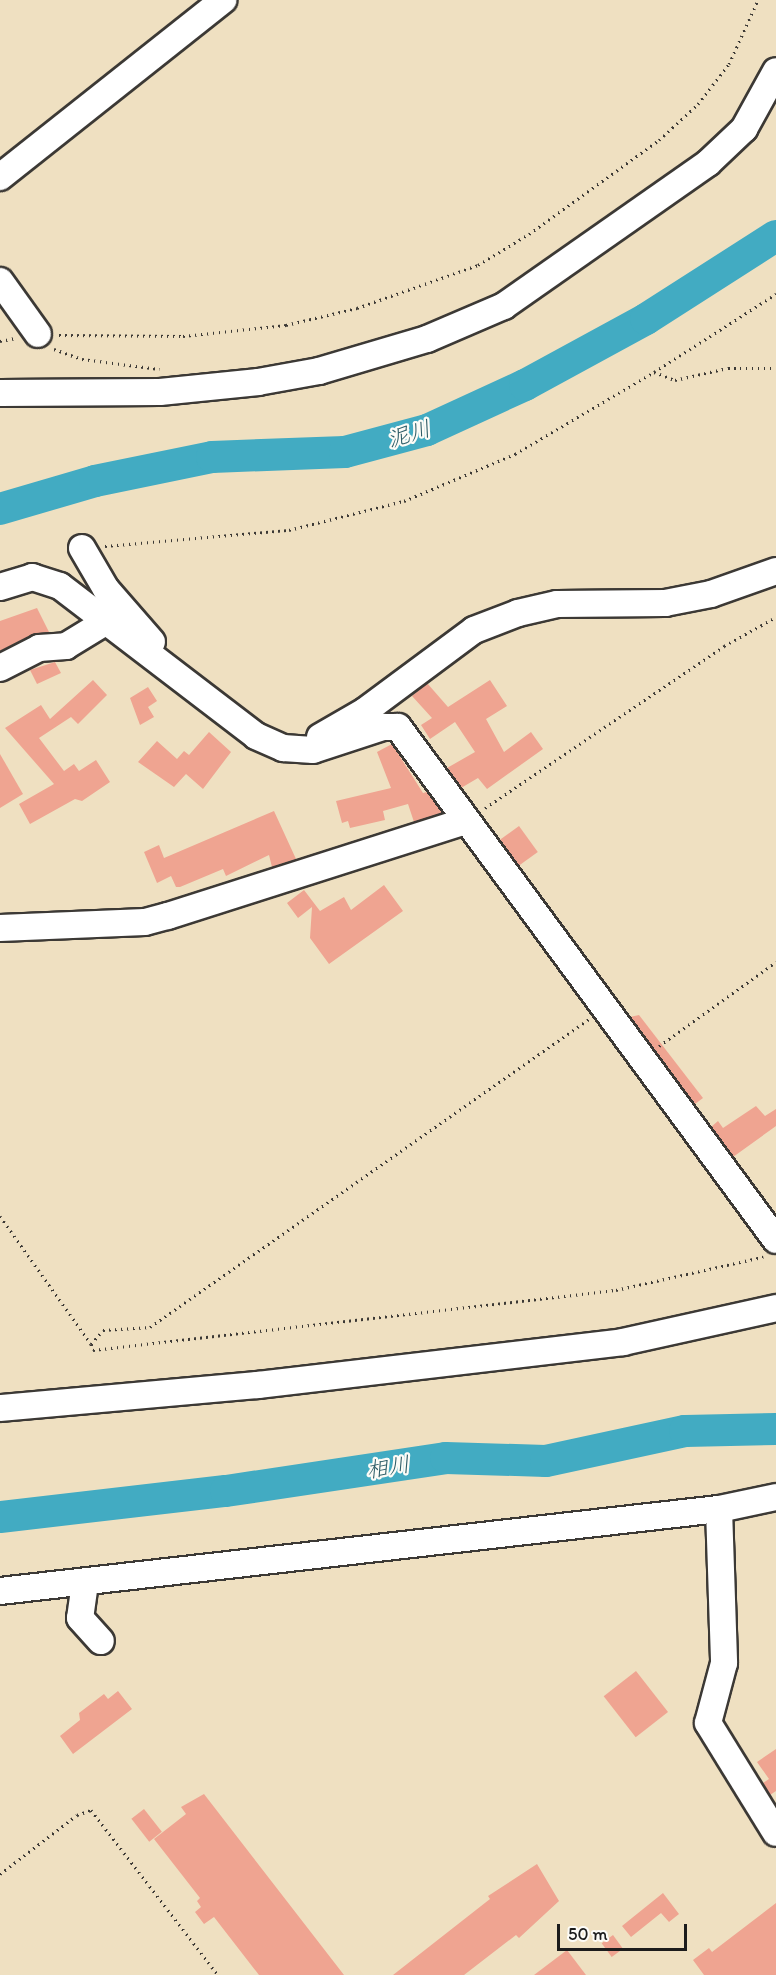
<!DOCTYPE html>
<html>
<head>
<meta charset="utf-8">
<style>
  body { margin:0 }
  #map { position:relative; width:776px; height:1975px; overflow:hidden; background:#efe0c1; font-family:Itim,"Klee One",sans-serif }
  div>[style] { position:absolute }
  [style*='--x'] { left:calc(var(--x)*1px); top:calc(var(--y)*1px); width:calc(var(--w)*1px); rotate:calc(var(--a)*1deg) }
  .river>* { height:32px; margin:-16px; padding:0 16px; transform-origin:16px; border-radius:16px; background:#42abc2 }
  .building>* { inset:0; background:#efa491; transform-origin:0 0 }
  .path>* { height:3px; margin-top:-1.5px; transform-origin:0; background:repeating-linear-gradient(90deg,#3c3935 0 1.5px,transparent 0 6px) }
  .roads { filter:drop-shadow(2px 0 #3c3935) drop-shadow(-2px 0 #3c3935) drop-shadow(0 2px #3c3935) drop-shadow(0 -2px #3c3935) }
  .minor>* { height:26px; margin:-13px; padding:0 13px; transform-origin:13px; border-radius:13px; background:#fff }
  span { translate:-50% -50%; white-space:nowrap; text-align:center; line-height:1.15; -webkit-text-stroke:4.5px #fdfcf7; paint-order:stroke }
  .water-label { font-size:22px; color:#2d5c67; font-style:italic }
  .scale { position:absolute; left:557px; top:1924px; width:130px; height:27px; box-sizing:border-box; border:3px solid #1c1c1c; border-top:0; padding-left:8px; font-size:18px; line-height:21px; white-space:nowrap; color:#1c1c1c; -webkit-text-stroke:4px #fdfcf7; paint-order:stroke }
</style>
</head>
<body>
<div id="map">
  <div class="river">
    <i style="--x:0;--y:509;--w:99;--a:-16.4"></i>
    <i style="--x:95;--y:481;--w:119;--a:-11.6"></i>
    <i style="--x:212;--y:457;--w:133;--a:-2.2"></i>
    <i style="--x:345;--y:452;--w:85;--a:-15"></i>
    <i style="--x:427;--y:430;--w:108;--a:-24.7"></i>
    <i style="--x:525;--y:385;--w:138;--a:-28.6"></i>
    <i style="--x:646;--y:319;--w:154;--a:-32.6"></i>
    <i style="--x:0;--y:1517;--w:227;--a:-6.6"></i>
    <i style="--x:226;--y:1491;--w:222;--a:-8.5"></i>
    <i style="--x:446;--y:1458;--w:100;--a:1.7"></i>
    <i style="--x:546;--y:1461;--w:142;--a:-12.2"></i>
    <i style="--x:685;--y:1431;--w:91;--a:-1.3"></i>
  </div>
  <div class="building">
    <i style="clip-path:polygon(37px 608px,49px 632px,33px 634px,0 651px,0 621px)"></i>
    <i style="clip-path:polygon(55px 662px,61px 673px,37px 684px,30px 670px)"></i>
    <i style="clip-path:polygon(93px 680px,107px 695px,78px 724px,71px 717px,39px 738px,64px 771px,74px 764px,79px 771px,96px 760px,110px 782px,82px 801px,75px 799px,30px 824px,19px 804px,54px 784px,5px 728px,41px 705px,50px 719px)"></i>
    <i style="clip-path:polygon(490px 680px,507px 706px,486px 719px,504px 752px,531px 732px,543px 749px,487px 789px,478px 778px,461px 788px,447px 768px,475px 752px,455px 722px,430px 739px,421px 725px,432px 718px,412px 696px,427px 683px,448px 707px)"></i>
    <i style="clip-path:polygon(148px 687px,157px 701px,148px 707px,154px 717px,140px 725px,130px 698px)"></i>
    <i style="clip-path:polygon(209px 732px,231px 752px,203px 789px,186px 774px,174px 787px,138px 762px,157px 741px,177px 759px,184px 751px,189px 755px)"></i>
    <i style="clip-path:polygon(392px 744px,423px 793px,427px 792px,443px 813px,414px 822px,408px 804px,383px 811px,385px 820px,350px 828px,348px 821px,342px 823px,336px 801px,391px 788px,377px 752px)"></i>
    <i style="clip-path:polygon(0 754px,23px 794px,0 808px)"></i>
    <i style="clip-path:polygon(274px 811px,296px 859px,272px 867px,269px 855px,226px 876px,223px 869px,180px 887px,176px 887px,171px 876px,157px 883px,144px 852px,159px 845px,164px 858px)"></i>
    <i style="left:519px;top:826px;width:32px;height:24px;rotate:54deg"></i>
    <i style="clip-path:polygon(384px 885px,403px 911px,329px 964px,310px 938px,312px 907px,298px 918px,287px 903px,304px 890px,320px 911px,344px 897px,351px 910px)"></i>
    <i style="clip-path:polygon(639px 1015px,703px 1098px,695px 1104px,630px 1017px)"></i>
    <i style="clip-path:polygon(756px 1106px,765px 1116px,776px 1109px,776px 1126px,733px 1157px,711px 1127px,718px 1121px,723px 1128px)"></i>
    <i style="left:636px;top:1671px;width:52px;height:41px;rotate:52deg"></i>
    <i style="clip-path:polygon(118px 1691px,132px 1709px,73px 1754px,60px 1736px,80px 1720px,79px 1713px,104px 1694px,108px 1699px)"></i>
    <i style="clip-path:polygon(776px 1749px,776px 1791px,770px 1795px,763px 1783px,769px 1779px,757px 1762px)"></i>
    <i style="clip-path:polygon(204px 1794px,344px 1975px,259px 1975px,214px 1917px,204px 1924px,195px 1912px,201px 1907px,197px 1901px,200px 1898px,154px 1839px,186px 1814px,181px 1807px)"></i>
    <i style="left:144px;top:1809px;width:29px;height:16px;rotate:52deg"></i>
    <i style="clip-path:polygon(537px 1864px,559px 1901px,519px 1938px,516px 1935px,464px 1975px,393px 1975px,490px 1899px,488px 1896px)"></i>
    <i style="clip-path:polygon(663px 1893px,679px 1914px,669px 1922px,661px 1913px,631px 1937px,622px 1926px)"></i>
    <i style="clip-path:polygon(776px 1903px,776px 1975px,704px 1975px,693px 1960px,709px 1948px,712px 1952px)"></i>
    <i style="left:613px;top:1935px;width:17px;height:14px;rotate:54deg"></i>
    <i style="clip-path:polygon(567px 1950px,586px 1975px,534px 1975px)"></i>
  </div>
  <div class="path">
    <i style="--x:59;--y:335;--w:124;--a:0.5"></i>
    <i style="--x:183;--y:336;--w:104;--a:-6.1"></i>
    <i style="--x:286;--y:325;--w:73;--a:-13.5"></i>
    <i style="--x:357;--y:308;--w:128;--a:-19.6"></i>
    <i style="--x:478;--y:265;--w:60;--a:-31.3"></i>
    <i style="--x:529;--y:234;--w:160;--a:-35.9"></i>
    <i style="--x:659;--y:140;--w:53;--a:-42.7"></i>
    <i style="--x:698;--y:104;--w:51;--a:-52.2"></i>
    <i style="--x:729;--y:64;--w:70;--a:-65.6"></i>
    <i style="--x:0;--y:341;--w:16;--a:-11"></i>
    <i style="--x:54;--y:349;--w:30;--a:20"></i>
    <i style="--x:82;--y:359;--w:78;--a:7.4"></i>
    <i style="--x:654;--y:372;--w:22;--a:21"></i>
    <i style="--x:675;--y:380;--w:54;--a:-12.8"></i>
    <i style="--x:728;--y:368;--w:48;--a:0"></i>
    <i style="--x:105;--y:546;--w:185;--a:-5"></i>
    <i style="--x:289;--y:530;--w:119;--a:-14.2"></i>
    <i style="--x:404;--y:501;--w:121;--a:-22.9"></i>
    <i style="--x:515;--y:454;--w:161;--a:-30.5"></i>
    <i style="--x:654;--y:372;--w:145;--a:-32.6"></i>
    <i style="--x:485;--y:808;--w:289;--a:-34.1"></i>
    <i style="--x:724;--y:646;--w:60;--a:-29.1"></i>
    <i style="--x:659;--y:1046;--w:144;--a:-35.7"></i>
    <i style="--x:0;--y:1216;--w:157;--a:54.6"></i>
    <i style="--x:91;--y:1344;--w:18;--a:-49"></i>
    <i style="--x:103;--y:1330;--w:47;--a:-3.7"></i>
    <i style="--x:150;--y:1327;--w:536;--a:-35.05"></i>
    <i style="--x:91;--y:1344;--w:6;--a:72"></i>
    <i style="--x:93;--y:1350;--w:526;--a:-6.54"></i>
    <i style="--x:616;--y:1290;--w:151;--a:-12.7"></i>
    <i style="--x:0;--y:1874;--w:97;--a:-37.5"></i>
    <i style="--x:77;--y:1815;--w:15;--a:-20"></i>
    <i style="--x:91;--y:1810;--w:208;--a:52.4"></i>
  </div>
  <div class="roads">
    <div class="minor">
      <i style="--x:0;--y:177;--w:285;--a:-38.4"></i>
      <i style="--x:0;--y:281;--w:65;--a:54.4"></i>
      <i style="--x:0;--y:393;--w:160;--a:-0.4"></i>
      <i style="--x:160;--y:392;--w:99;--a:-5.8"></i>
      <i style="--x:258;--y:382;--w:62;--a:-10.2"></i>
      <i style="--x:319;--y:371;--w:113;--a:-16.5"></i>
      <i style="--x:427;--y:339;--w:84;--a:-23.2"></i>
      <i style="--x:504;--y:306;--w:249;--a:-35"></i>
      <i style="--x:708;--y:163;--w:50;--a:-43.4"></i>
      <i style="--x:744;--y:129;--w:66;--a:-61.1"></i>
      <i style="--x:82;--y:548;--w:48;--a:59.7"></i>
      <i style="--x:106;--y:589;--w:70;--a:49"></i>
      <i style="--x:0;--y:587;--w:34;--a:-17"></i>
      <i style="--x:32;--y:577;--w:29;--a:18"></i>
      <i style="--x:60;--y:586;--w:247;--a:37.4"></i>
      <i style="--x:256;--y:736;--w:30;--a:24"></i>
      <i style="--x:283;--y:748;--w:30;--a:4"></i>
      <i style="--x:313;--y:750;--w:74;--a:-18.2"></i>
      <i style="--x:383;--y:727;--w:15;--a:0"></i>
      <i style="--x:398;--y:727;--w:637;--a:53.62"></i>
      <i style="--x:0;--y:668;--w:44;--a:-27.1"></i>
      <i style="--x:39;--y:648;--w:27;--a:-4"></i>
      <i style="--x:66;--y:646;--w:48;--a:-31.4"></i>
      <i style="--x:320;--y:737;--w:52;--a:-30"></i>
      <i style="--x:365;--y:711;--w:136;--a:-36.6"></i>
      <i style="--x:474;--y:630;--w:47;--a:-21.1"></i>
      <i style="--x:518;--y:613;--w:40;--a:-13"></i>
      <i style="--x:557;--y:604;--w:108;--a:-0.5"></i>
      <i style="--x:665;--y:603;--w:47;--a:-11.1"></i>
      <i style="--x:711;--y:594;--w:69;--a:-19.5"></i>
      <i style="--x:0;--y:928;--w:145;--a:-2.4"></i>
      <i style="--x:145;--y:922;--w:24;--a:-15"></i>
      <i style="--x:168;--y:916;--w:313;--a:-17.7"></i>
      <i style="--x:0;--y:1408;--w:259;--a:-5.1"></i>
      <i style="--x:258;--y:1385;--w:368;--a:-6.7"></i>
      <i style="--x:623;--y:1342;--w:157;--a:-12.5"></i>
      <i style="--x:719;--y:1509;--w:154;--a:88.1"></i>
      <i style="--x:724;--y:1663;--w:62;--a:104.9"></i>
      <i style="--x:708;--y:1723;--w:129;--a:58.3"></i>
      <i style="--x:85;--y:1583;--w:35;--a:98"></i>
      <i style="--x:80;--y:1618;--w:31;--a:48"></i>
      <i style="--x:0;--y:1591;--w:724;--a:-6.51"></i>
      <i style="--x:719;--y:1509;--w:58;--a:-11.9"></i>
    </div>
  </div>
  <div class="water-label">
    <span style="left:409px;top:434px;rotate:-17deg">泥川</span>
    <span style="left:388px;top:1467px;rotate:-9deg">相川</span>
  </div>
  <div class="scale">50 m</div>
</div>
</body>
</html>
